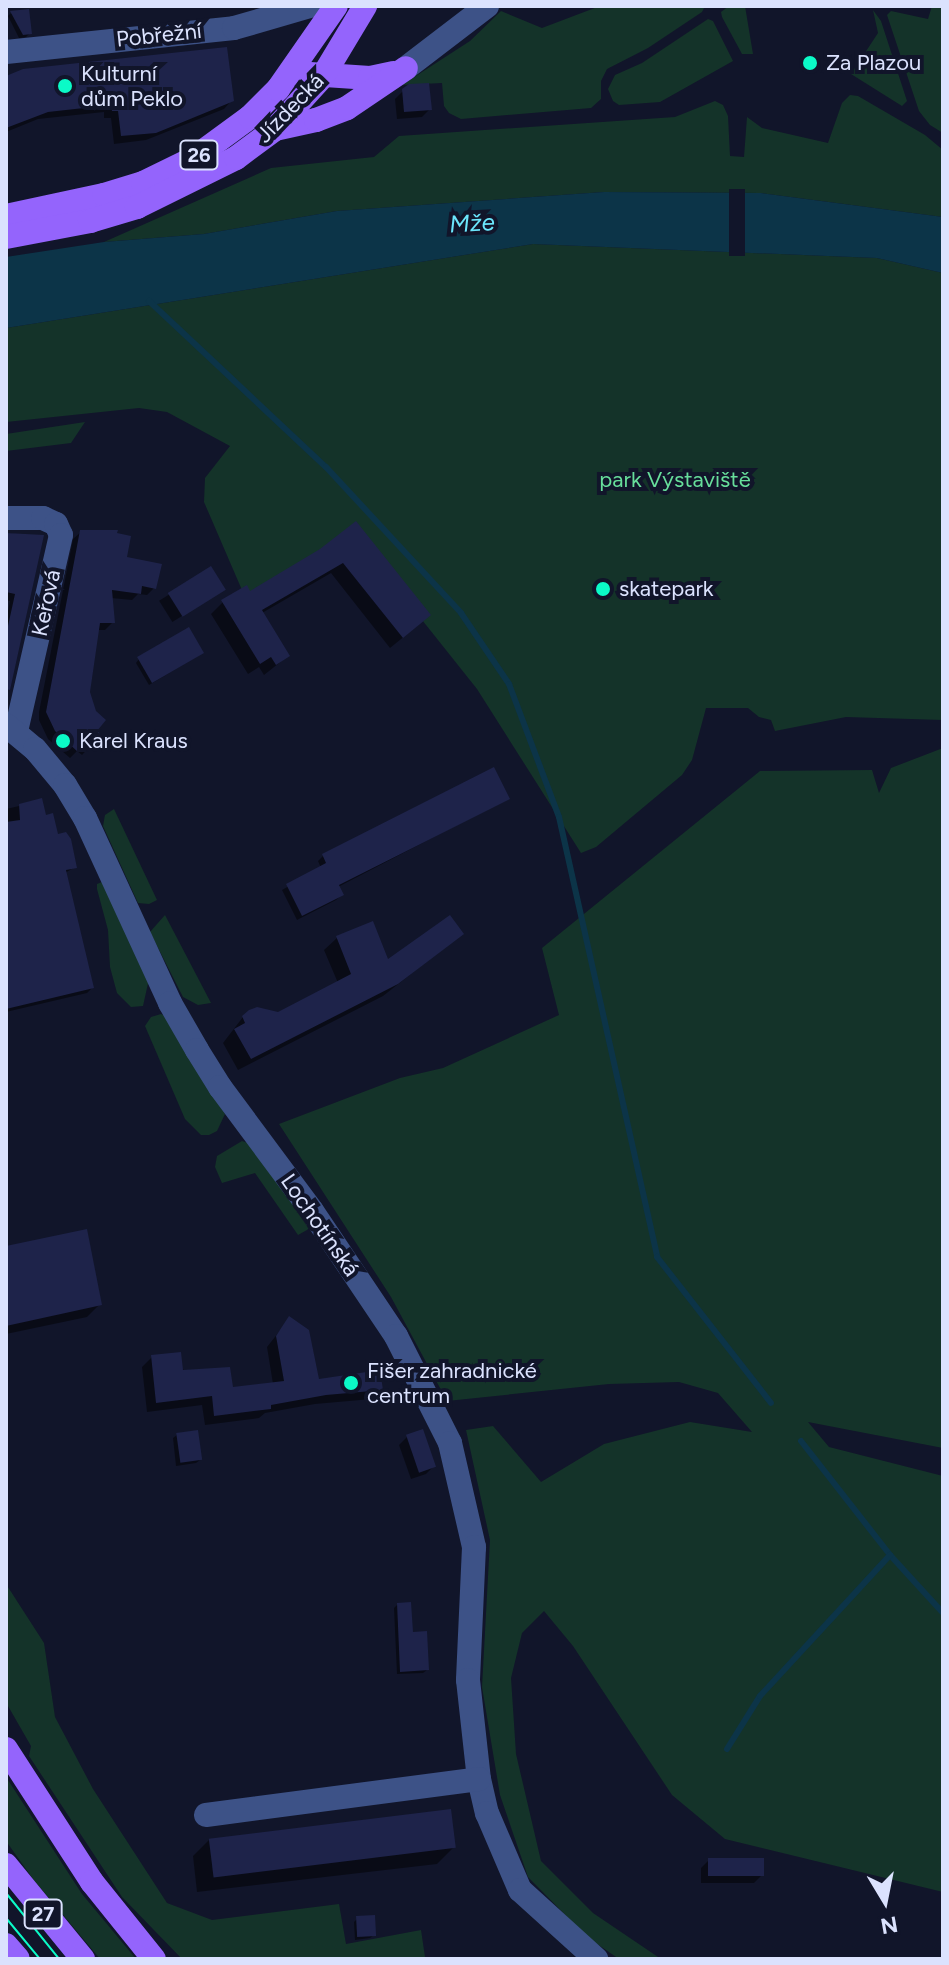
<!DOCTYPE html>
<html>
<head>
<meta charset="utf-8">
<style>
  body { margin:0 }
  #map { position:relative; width:949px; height:1965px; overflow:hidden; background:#11152a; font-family:Figtree,sans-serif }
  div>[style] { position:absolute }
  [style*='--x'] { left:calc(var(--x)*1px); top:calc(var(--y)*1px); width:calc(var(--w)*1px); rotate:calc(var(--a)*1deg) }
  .green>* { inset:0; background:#143329 }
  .water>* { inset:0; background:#0c3448 }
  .pier>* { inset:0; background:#11152a; transform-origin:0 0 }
  .shadow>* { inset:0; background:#0007; transform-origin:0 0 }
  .stream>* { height:6px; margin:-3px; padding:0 3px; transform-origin:3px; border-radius:3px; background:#0c3448 }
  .building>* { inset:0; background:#1e234a; transform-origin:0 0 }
  .minor>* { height:24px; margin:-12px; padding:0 12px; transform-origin:12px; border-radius:12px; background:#3d5287 }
  .major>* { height:24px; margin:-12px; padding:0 12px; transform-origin:12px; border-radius:12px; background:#9464fc }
  .tram>* { height:2px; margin:-1px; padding:0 1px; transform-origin:1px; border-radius:1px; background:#0bfac7 }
  .dots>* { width:22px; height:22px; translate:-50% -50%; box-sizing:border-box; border:4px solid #11152a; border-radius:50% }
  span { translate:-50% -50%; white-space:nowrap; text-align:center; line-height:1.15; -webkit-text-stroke:8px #11152a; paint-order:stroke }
  .shield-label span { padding:2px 6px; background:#11152a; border:2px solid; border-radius:6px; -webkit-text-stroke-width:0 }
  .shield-label { font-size:20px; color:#dbe2fe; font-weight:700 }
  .street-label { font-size:22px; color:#dbe2fe }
  .poi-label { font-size:22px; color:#dbe2fe }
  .left { translate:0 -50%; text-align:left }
  .park-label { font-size:22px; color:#67de9b }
  .water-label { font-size:24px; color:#6be6fc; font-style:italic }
  .frame { position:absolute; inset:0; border:8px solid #dbe2fe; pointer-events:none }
  .north { position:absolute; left:845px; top:1861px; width:80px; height:80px; -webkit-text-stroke:6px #11152a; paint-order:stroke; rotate:170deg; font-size:22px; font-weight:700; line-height:32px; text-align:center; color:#dbe2fe }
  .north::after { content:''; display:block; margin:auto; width:28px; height:36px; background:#dbe2fe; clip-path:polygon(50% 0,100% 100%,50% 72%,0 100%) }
</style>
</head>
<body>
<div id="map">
  <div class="green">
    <i style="clip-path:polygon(600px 6px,705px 6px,702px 12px,648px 48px,607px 69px,601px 81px,601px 99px,591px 108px,461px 119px,449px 113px,444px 106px,442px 83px,402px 85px,470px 41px,501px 11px,542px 28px)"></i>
    <i style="clip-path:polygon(729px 6px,745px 6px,753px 54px,742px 54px,722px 17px,721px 12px)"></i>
    <i style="clip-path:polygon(932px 6px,943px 6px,943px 133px,930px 125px,919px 111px,887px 15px,891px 11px,928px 19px)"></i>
    <i style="clip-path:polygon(873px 10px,881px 21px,907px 101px,902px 106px,851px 74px,878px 33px)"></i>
    <i style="clip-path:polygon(708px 19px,713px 21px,733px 61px,660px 102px,619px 105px,613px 101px,608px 89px,615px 75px,642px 63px)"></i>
    <i style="clip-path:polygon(850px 95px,858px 96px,925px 135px,943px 150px,943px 217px,761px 193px,604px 192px,337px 211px,204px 234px,104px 242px,271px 168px,374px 157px,399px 136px,675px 117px,715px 101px,723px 105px,728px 116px,730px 156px,744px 157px,747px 117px,762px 128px,828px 143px,842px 103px)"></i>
    <i style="clip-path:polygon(533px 244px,877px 258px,943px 273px,943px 720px,846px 717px,775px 731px,771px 720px,759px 717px,748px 708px,706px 708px,692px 760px,682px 775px,596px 847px,581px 853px,477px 689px,352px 532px,245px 597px,204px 502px,205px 478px,230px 446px,167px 412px,139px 408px,6px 422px,6px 328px)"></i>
    <i style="clip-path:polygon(85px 422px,71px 443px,6px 451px,6px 434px)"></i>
    <i style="clip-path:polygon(943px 748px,943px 1448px,808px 1422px,829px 1447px,943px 1476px,943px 1892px,725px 1839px,672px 1795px,573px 1646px,544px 1611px,522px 1633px,511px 1678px,516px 1754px,541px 1861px,593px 1913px,661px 1959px,619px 1959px,587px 1937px,528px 1877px,500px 1795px,482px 1687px,490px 1540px,466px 1430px,493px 1426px,541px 1482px,604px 1444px,690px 1422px,752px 1432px,718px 1393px,679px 1382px,609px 1384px,447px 1401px,391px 1297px,279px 1124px,400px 1078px,443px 1068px,559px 1015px,542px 948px,760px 771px,872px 770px,879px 793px,891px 768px)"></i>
    <i style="clip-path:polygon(114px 809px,157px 900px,149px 904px,138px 903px,103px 826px,105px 815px)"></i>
    <i style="clip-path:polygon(102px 882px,149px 979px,143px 1006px,131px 1007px,117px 993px,110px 967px,108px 930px,97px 889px,97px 884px)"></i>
    <i style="clip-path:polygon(165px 915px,211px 1003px,198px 1005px,183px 997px,150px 932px)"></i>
    <i style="clip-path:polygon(161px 1014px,172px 1019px,225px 1114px,217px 1131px,209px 1135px,201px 1135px,185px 1119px,145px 1026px,151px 1017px)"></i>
    <i style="clip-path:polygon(242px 1141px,251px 1144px,310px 1227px,307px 1230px,298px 1235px,255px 1173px,222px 1183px,215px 1167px,217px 1156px)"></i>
    <i style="clip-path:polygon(6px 1584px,44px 1643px,55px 1717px,93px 1789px,167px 1903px,212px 1920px,339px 1904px,346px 1944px,421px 1930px,425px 1957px,182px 1959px,122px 1897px,29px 1756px,31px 1746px,8px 1706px)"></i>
    <i style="clip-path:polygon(6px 1777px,82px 1894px,136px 1959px,100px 1959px,33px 1879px,6px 1841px)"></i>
  </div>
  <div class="water">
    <i style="clip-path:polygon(604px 192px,761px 193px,943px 217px,943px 273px,877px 258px,533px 244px,6px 328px,6px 257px,104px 242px,204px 234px,337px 211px)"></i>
  </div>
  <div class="pier">
    <i style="left:729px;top:189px;width:16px;height:67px"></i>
  </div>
  <div class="shadow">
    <i style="clip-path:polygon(11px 13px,30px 33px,26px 37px,19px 38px,8px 16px)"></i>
    <i style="clip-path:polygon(6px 79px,232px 100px,224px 109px,146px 140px,114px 144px,111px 118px,104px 118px,104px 112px,38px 119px,6px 132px)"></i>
    <i style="clip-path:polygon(404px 90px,430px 109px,422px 117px,397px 119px,395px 99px)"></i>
    <i style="clip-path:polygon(355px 524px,417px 626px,390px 648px,331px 573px,262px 613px,288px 656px,264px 675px,259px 667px,248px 674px,211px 614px,223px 602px,250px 594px,321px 551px)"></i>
    <i style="clip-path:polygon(81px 532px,124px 559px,154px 588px,147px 595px,138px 594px,132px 600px,111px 598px,113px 622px,105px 630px,97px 630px,88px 693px,95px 731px,100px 736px,82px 755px,77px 751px,70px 758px,48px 739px,39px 720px,39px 712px,73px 539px)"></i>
    <i style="clip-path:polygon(6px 533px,42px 537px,6px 693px,6px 621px,10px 601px,6px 600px)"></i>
    <i style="left:210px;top:569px;width:25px;height:60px;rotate:58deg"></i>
    <i style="clip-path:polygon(198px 656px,149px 685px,136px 663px,139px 659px)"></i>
    <i style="clip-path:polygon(507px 799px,338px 887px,342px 895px,336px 900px,297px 920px,282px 890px,321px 868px,318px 861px,323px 856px)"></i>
    <i style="clip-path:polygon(41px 801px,45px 817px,75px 867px,65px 873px,92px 988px,87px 993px,6px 1012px,6px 809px)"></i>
    <i style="clip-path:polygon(462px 934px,383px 996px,238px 1070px,223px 1043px,243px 1017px,278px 1014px,338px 983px,324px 950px,337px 938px,387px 962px)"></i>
    <i style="clip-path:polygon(6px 1248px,100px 1304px,87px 1317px,6px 1334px)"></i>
    <i style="clip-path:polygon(290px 1318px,317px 1381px,381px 1389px,372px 1399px,315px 1404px,265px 1413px,259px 1418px,205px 1425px,202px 1405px,147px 1412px,142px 1367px,152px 1357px,231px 1389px,273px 1384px,267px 1347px)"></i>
    <i style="clip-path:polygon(177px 1435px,200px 1460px,196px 1463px,176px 1466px,173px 1438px)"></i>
    <i style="clip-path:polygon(407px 1437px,434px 1466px,426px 1474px,411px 1479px,399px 1445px)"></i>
    <i style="clip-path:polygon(398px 1604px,427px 1670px,423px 1673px,397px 1674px,394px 1608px)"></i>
    <i style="clip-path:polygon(210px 1839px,454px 1847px,437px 1864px,197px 1892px,193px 1856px)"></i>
    <i style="clip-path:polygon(709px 1860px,762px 1875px,754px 1883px,701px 1883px,701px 1868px)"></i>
    <i style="clip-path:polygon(357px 1919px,374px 1935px,370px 1938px,355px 1940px,354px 1922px)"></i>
  </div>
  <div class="stream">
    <i style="--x:149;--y:301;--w:243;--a:43.2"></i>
    <i style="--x:326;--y:467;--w:199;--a:47.2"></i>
    <i style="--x:461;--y:613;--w:86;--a:55.9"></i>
    <i style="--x:509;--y:684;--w:142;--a:69.4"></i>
    <i style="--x:559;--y:817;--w:451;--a:77.4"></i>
    <i style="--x:657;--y:1257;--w:185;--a:52"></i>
    <i style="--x:801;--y:1441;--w:145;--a:52"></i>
    <i style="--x:890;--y:1555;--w:79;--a:47.6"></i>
    <i style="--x:727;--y:1749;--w:62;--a:-58.1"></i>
    <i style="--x:760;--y:1696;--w:192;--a:-47.3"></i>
  </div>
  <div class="building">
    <i style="clip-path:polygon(29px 9px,32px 34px,23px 35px,10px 11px)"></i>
    <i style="clip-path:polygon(227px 47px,234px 101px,156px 133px,121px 136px,118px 111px,112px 111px,111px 105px,48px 112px,6px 128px,6px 76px,23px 69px)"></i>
    <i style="clip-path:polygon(429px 83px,432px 110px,404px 112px,402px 89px,409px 84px)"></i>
    <i style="clip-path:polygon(356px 521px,431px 615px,403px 638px,343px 563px,262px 610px,290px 656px,276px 665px,271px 657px,260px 664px,221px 600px,247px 585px,250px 591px,320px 549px)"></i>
    <i style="clip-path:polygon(80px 530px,118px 530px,117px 533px,131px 536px,127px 557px,162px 564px,156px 589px,142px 586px,141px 594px,112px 590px,115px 623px,100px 623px,90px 692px,96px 711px,106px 720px,97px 731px,103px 736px,90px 749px,85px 745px,78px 752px,55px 731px,46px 712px)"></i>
    <i style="clip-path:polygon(6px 533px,44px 535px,10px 690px,6px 689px,6px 635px,15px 594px,6px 592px)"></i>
    <i style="left:211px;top:566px;width:28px;height:51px;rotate:58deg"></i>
    <i style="left:189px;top:627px;width:30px;height:60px;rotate:60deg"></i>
    <i style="clip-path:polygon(494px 767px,510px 799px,339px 885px,344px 895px,302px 916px,286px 884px,326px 863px,322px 854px)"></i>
    <i style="clip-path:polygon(42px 798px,46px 815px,53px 813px,58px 834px,66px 832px,71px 839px,77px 868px,66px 870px,94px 988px,6px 1009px,6px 822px,20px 820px,19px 804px)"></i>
    <i style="clip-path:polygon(450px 915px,464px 934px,398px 984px,251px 1059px,234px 1029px,245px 1023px,242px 1016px,249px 1010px,257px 1007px,278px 1012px,351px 974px,336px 936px,373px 921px,388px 959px)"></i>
    <i style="clip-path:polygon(87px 1229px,102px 1305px,6px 1326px,6px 1246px)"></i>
    <i style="clip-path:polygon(289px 1316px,309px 1330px,319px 1379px,380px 1370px,383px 1390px,326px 1395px,271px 1405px,271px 1409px,214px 1416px,212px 1396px,156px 1403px,151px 1355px,181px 1352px,183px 1370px,230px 1367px,233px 1387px,284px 1381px,276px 1336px)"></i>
    <i style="left:423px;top:1429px;width:40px;height:18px;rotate:71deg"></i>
    <i style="left:198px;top:1430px;width:30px;height:22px;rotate:82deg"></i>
    <i style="clip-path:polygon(411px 1602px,413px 1632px,427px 1631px,429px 1670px,400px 1672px,397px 1603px)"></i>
    <i style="left:451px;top:1809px;width:39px;height:244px;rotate:83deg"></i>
    <i style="left:708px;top:1858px;width:56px;height:18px"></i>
    <i style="left:375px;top:1915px;width:21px;height:19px;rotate:87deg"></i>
  </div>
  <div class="minor">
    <i style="--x:6;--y:52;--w:229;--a:-6"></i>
    <i style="--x:234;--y:28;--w:79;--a:-16.1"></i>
    <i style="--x:406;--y:68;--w:102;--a:-37.4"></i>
    <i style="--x:6;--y:518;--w:37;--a:0"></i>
    <i style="--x:43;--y:518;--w:14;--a:25"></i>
    <i style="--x:56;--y:524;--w:12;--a:66"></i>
    <i style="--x:61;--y:535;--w:202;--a:102.9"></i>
    <i style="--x:6;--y:725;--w:38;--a:40"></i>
    <i style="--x:35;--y:749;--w:47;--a:50.2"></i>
    <i style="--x:65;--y:785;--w:39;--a:59"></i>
    <i style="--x:85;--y:818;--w:204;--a:65.3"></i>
    <i style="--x:170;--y:1003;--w:54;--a:60.1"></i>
    <i style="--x:197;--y:1050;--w:44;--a:58.1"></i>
    <i style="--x:220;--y:1087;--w:154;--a:53.4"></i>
    <i style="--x:312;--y:1211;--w:151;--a:56.1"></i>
    <i style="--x:396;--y:1336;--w:120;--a:63.2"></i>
    <i style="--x:450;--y:1443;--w:107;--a:77"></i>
    <i style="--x:474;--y:1547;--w:133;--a:92.6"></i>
    <i style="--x:468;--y:1680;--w:100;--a:83.7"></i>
    <i style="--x:479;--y:1779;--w:35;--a:77"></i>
    <i style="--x:487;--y:1813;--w:84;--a:66.8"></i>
    <i style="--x:520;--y:1890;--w:103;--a:42.2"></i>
    <i style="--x:206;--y:1815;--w:275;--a:-7.5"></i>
  </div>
  <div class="major">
    <i style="--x:310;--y:74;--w:60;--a:3.8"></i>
    <i style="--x:370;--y:78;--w:24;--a:-12"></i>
    <i style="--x:275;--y:129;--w:42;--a:-12.4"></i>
    <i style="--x:316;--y:120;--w:33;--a:-21"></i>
    <i style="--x:347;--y:108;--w:71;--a:-34.1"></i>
    <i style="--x:6;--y:216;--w:100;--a:-12.1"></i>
    <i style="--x:104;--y:195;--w:41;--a:-17.1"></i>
    <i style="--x:143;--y:183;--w:57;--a:-26.1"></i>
    <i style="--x:194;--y:158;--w:69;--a:-36.2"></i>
    <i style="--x:250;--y:117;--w:40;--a:-45"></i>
    <i style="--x:278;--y:89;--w:101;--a:-55.1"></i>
    <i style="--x:6;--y:237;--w:86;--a:-10.8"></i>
    <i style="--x:90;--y:221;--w:49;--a:-16.6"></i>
    <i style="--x:137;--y:207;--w:110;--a:-26.3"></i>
    <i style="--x:236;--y:158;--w:49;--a:-36.6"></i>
    <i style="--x:275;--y:129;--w:72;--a:-47.8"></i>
    <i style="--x:323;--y:76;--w:82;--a:-59"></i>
    <i style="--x:6;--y:1749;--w:158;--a:57.1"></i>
    <i style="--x:92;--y:1882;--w:99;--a:51.2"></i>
    <i style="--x:6;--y:1865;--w:122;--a:50.7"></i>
    <i style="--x:6;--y:1945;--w:18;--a:49"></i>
  </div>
  <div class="tram">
    <i style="--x:6;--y:1893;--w:85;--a:51.2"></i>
    <i style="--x:6;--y:1918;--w:53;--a:50.3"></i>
  </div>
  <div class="dots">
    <i style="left:810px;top:63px;background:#0bfac7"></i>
    <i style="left:65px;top:86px;background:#0bfac7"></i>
    <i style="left:603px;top:589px;background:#0bfac7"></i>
    <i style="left:63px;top:741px;background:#0bfac7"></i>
    <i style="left:351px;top:1383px;background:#0bfac7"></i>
  </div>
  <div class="shield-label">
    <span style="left:199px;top:155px">26</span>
    <span style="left:43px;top:1914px">27</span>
  </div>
  <div class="street-label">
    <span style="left:159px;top:35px;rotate:-6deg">Pobřežní</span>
    <span style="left:290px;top:108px;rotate:-46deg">Jízdecká</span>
    <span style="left:46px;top:603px;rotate:-78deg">Keřová</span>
    <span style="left:320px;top:1225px;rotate:55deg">Lochotínská</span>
  </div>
  <div class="poi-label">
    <span class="left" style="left:826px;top:63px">Za Plazou</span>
    <span class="left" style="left:81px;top:86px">Kulturní<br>dům Peklo</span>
    <span class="left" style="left:619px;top:589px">skatepark</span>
    <span class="left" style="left:79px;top:741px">Karel Kraus</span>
    <span class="left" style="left:367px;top:1383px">Fišer zahradnické<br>centrum</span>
  </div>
  <div class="park-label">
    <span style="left:675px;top:480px">park Výstaviště</span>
  </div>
  <div class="water-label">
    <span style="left:472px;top:223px;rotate:-3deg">Mže</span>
  </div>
  <div class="frame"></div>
  <div class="north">N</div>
</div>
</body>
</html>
